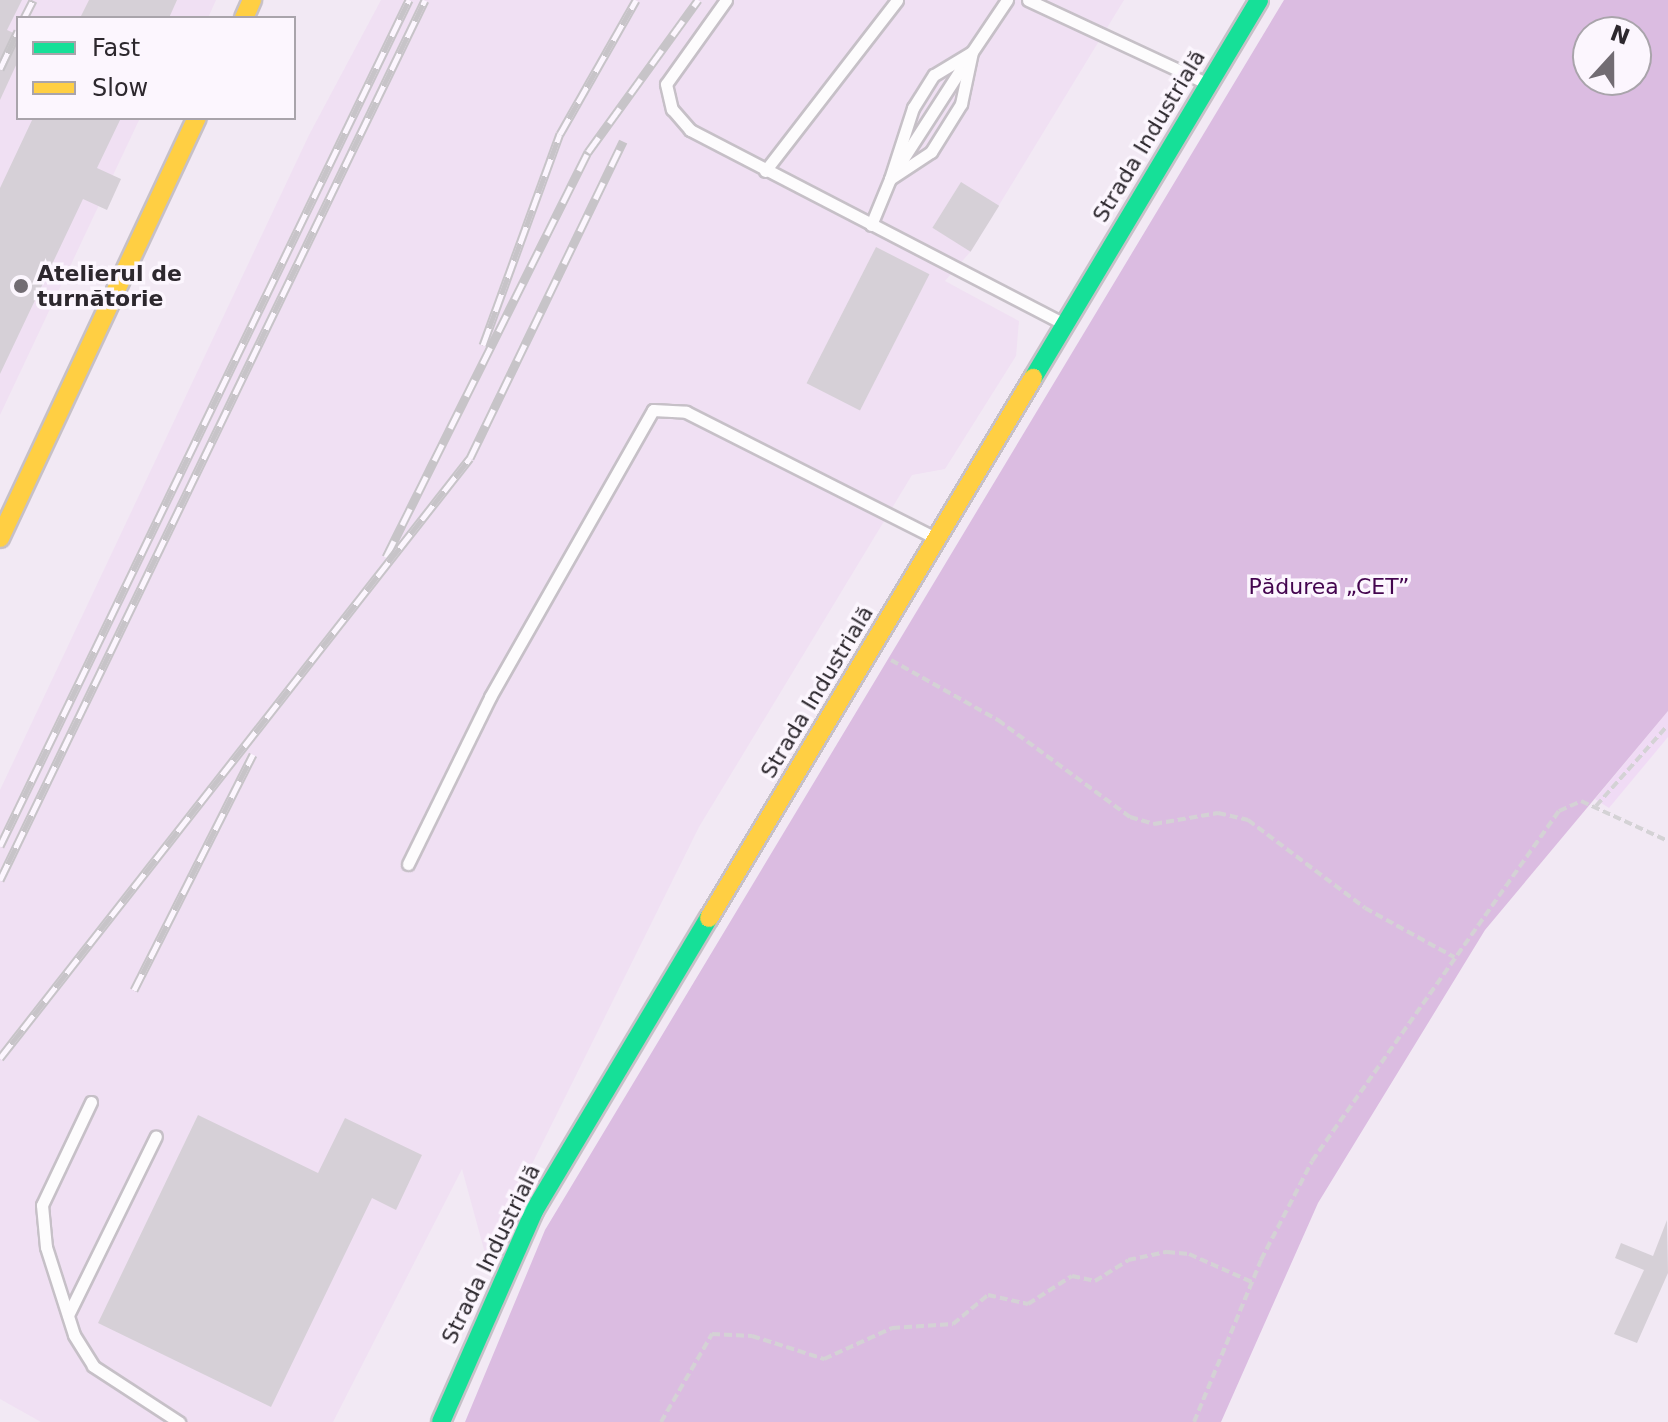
<!DOCTYPE html>
<html>
<head>
<meta charset="utf-8">
<style>
  body { margin:0 }
  #map { position:relative; width:1668px; height:1422px; overflow:hidden; background:#f2e9f4; font-family:"DejaVu Sans",sans-serif }
  div>[style] { position:absolute }
  [style*='--x'] { left:calc(var(--x)*1px); top:calc(var(--y)*1px); width:calc(var(--w)*1px); rotate:calc(var(--a)*1deg) }
  .built>* { inset:0; background:#f0e0f3 }
  .green>* { inset:0; background:#f0dbf5 }
  .forest>* { inset:0; background:#dbbce1 }
  .building>* { inset:0; background:#d6d0d7; transform-origin:0 0 }
  .path>* { height:4px; margin-top:-2px; transform-origin:0; background:repeating-linear-gradient(90deg,#d4d2d5 0 8px,transparent 0 12px) }
  .roads { filter:drop-shadow(2px 0 #c6c0c7) drop-shadow(-2px 0 #c6c0c7) drop-shadow(0 2px #c6c0c7) drop-shadow(0 -2px #c6c0c7) }
  .lane>* { height:11px; margin:-5.5px; padding:0 5.5px; transform-origin:5.5px; border-radius:5.5px; background:#fdfcfd }
  .fast>* { height:18px; margin:-9px; padding:0 9px; transform-origin:9px; border-radius:9px; background:#16e098 }
  .slow>* { height:18px; margin:-9px; padding:0 9px; transform-origin:9px; border-radius:9px; background:#ffcf43 }
  .rail>* { height:9px; margin-top:-4.5px; transform-origin:0; background:repeating-linear-gradient(90deg,#fcf6fe 0 18px,#c7c4c8 0 36px); box-sizing:border-box; border-block:2px solid #c7c4c8 }
  .dots>* { width:22px; height:22px; translate:-50% -50%; box-sizing:border-box; border:4px solid #fcf6fe; border-radius:50% }
  span { translate:-50% -50%; white-space:nowrap; text-align:center; line-height:1.15; -webkit-text-stroke:7px #fcf6fe; paint-order:stroke }
  .street-label { font-size:22px; color:#2d282e }
  .poi-label { font-size:22px; color:#2d282e; font-weight:700 }
  .left { translate:0 -50%; text-align:left }
  .park-label { font-size:22px; color:#44054f }
  .legend { position:absolute; left:16px; top:16px; width:280px; height:104px; box-sizing:border-box; background:#fcf6fe; border:2px solid #a9a4ab; margin:0; padding:10px 14px; list-style:none; font-size:24px; color:#2d282e }
  .legend li { display:flex; align-items:center; gap:16px; height:40px }
  .legend b { width:40px; border:2px solid #a9a4ab }
  .north { position:absolute; left:1572px; top:16px; width:80px; height:80px; box-sizing:border-box; background:#fcf6fe; border:2px solid #a9a4ab; border-radius:50%; rotate:21deg; font-size:22px; font-weight:700; line-height:32px; text-align:center; color:#2d282e }
  .north::after { content:''; display:block; margin:auto; width:28px; height:36px; background:#726c73; clip-path:polygon(50% 0,100% 100%,50% 72%,0 100%) }
</style>
</head>
<body>
<div id="map">
  <div class="built">
    <i style="clip-path:polygon(0 0,216px 0,208px 18px,18px 18px,18px 118px,140px 118px,0 415px)"></i>
    <i style="clip-path:polygon(381px 0,1124px 0,971px 251px,945px 281px,1019px 321px,1016px 356px,945px 469px,912px 475px,699px 827px,486px 1257px,462px 1169px,333px 1422px,41px 1422px,0 1399px,0 790px,309px 135px)"></i>
  </div>
  <div class="green">
    <i style="clip-path:polygon(1668px 711px,1668px 737px,1609px 808px,1595px 799px)"></i>
  </div>
  <div class="forest">
    <i style="clip-path:polygon(evenodd,1284px 0,1668px 0,1668px 711px,1485px 930px,1318px 1203px,1221px 1422px,465px 1422px,545px 1230px,1284px 0,1588px 32px,1636px 32px,1636px 80px,1588px 80px,1588px 32px)"></i>
  </div>
  <div class="building">
    <i style="clip-path:polygon(0 0,22px 0,7px 30px,18px 35px,18px 61px,0 100px)"></i>
    <i style="clip-path:polygon(89px 0,177px 0,169px 18px,80px 18px)"></i>
    <i style="clip-path:polygon(33px 118px,121px 118px,97px 168px,121px 179px,107px 210px,83px 199px,0 374px,0 188px)"></i>
    <i style="left:961px;top:182px;width:45px;height:54px;rotate:32deg"></i>
    <i style="left:876px;top:247px;width:60px;height:153px;rotate:27deg"></i>
    <i style="clip-path:polygon(198px 1115px,318px 1173px,345px 1118px,422px 1155px,396px 1210px,372px 1198px,271px 1407px,98px 1323px)"></i>
    <i style="clip-path:polygon(1667px 1220px,1668px 1273px,1637px 1343px,1614px 1334px,1644px 1270px,1615px 1258px,1621px 1243px,1653px 1256px)"></i>
  </div>
  <div class="path">
    <i style="--x:891;--y:660;--w:123;--a:29.3"></i>
    <i style="--x:998;--y:720;--w:164;--a:36.3"></i>
    <i style="--x:1130;--y:817;--w:25;--a:16"></i>
    <i style="--x:1154;--y:824;--w:65;--a:-9.8"></i>
    <i style="--x:1218;--y:813;--w:31;--a:13"></i>
    <i style="--x:1248;--y:820;--w:146;--a:36.9"></i>
    <i style="--x:1365;--y:908;--w:102;--a:28.8"></i>
    <i style="--x:1596;--y:806;--w:108;--a:-48.4"></i>
    <i style="--x:661;--y:1422;--w:102;--a:-59.9"></i>
    <i style="--x:712;--y:1334;--w:40;--a:2.9"></i>
    <i style="--x:752;--y:1336;--w:76;--a:17.7"></i>
    <i style="--x:824;--y:1359;--w:75;--a:-24.5"></i>
    <i style="--x:892;--y:1328;--w:61;--a:-3.8"></i>
    <i style="--x:953;--y:1324;--w:45;--a:-39.6"></i>
    <i style="--x:988;--y:1295;--w:41;--a:12.7"></i>
    <i style="--x:1028;--y:1304;--w:52;--a:-32.5"></i>
    <i style="--x:1072;--y:1276;--w:24;--a:12"></i>
    <i style="--x:1095;--y:1281;--w:39;--a:-32"></i>
    <i style="--x:1128;--y:1260;--w:40;--a:-12"></i>
    <i style="--x:1167;--y:1252;--w:22;--a:5"></i>
    <i style="--x:1189;--y:1254;--w:69;--a:24"></i>
    <i style="--x:1194;--y:1422;--w:175;--a:-67.5"></i>
    <i style="--x:1261;--y:1260;--w:111;--a:-62.7"></i>
    <i style="--x:1312;--y:1161;--w:428;--a:-54.8"></i>
    <i style="--x:1559;--y:811;--w:24;--a:-24"></i>
    <i style="--x:1581;--y:801;--w:96;--a:24.7"></i>
  </div>
  <div class="roads">
    <div class="lane">
      <i style="--x:726;--y:0;--w:103;--a:125.5"></i>
      <i style="--x:666;--y:84;--w:26;--a:77"></i>
      <i style="--x:672;--y:109;--w:28;--a:49"></i>
      <i style="--x:690;--y:130;--w:418;--a:27.4"></i>
      <i style="--x:1028;--y:0;--w:196;--a:25"></i>
      <i style="--x:899;--y:165;--w:127;--a:-57.2"></i>
      <i style="--x:765;--y:171;--w:216;--a:-52.3"></i>
      <i style="--x:890;--y:179;--w:75;--a:-72.1"></i>
      <i style="--x:913;--y:108;--w:39;--a:-58"></i>
      <i style="--x:934;--y:75;--w:44;--a:-31.2"></i>
      <i style="--x:871;--y:225;--w:50;--a:-67.6"></i>
      <i style="--x:890;--y:179;--w:49;--a:-33.4"></i>
      <i style="--x:931;--y:152;--w:57;--a:-58"></i>
      <i style="--x:961;--y:104;--w:53;--a:-78.1"></i>
      <i style="--x:972;--y:52;--w:63;--a:-56.1"></i>
      <i style="--x:408;--y:864;--w:186;--a:-63.8"></i>
      <i style="--x:490;--y:697;--w:330;--a:-60.4"></i>
      <i style="--x:653;--y:410;--w:33;--a:3"></i>
      <i style="--x:686;--y:412;--w:277;--a:26.8"></i>
      <i style="--x:91;--y:1102;--w:114;--a:115.4"></i>
      <i style="--x:42;--y:1205;--w:42;--a:84.6"></i>
      <i style="--x:46;--y:1247;--w:92;--a:72.3"></i>
      <i style="--x:74;--y:1335;--w:36;--a:58"></i>
      <i style="--x:93;--y:1366;--w:103;--a:33.1"></i>
      <i style="--x:68;--y:1315;--w:199;--a:-63.8"></i>
    </div>
    <div class="fast">
      <i style="--x:1033;--y:378;--w:440;--a:-59.1"></i>
      <i style="--x:441;--y:1422;--w:231;--a:-66.2"></i>
      <i style="--x:534;--y:1211;--w:341;--a:-59.2"></i>
    </div>
    <div class="slow">
      <i style="--x:244;--y:18;--w:20;--a:-66"></i>
      <i style="--x:0;--y:538;--w:464;--a:-64.9"></i>
      <i style="--x:709;--y:918;--w:630;--a:-59.04"></i>
    </div>
  </div>
  <div class="rail">
    <i style="--x:24;--y:18;--w:20;--a:-63"></i>
    <i style="--x:0;--y:69;--w:42;--a:-64.7"></i>
    <i style="--x:483;--y:345;--w:225;--a:-70"></i>
    <i style="--x:560;--y:134;--w:154;--a:-60.4"></i>
    <i style="--x:386;--y:557;--w:453;--a:-63.5"></i>
    <i style="--x:588;--y:152;--w:188;--a:-54.1"></i>
    <i style="--x:0;--y:846;--w:940;--a:-64.2"></i>
    <i style="--x:0;--y:880;--w:977;--a:-64.22"></i>
    <i style="--x:134;--y:990;--w:264;--a:-63.2"></i>
    <i style="--x:0;--y:1058;--w:762;--a:-51.93"></i>
    <i style="--x:470;--y:458;--w:352;--a:-64.2"></i>
  </div>
  <div class="dots">
    <i style="left:21px;top:286px;background:#726c73"></i>
  </div>
  <div class="street-label">
    <span style="left:1149px;top:136px;rotate:-59deg">Strada Industrială</span>
    <span style="left:817px;top:692px;rotate:-59deg">Strada Industrială</span>
    <span style="left:491px;top:1254px;rotate:-64deg">Strada Industrială</span>
  </div>
  <div class="poi-label">
    <span class="left" style="left:37px;top:286px">Atelierul de<br>turnătorie</span>
  </div>
  <div class="park-label">
    <span style="left:1329px;top:587px">Pădurea „CET”</span>
  </div>
  <ul class="legend">
  <li><b style="height:10px;background:#16e098"></b>Fast</li>
  <li><b style="height:10px;background:#ffcf43"></b>Slow</li>
  </ul>
  <div class="north">N</div>
</div>
</body>
</html>
